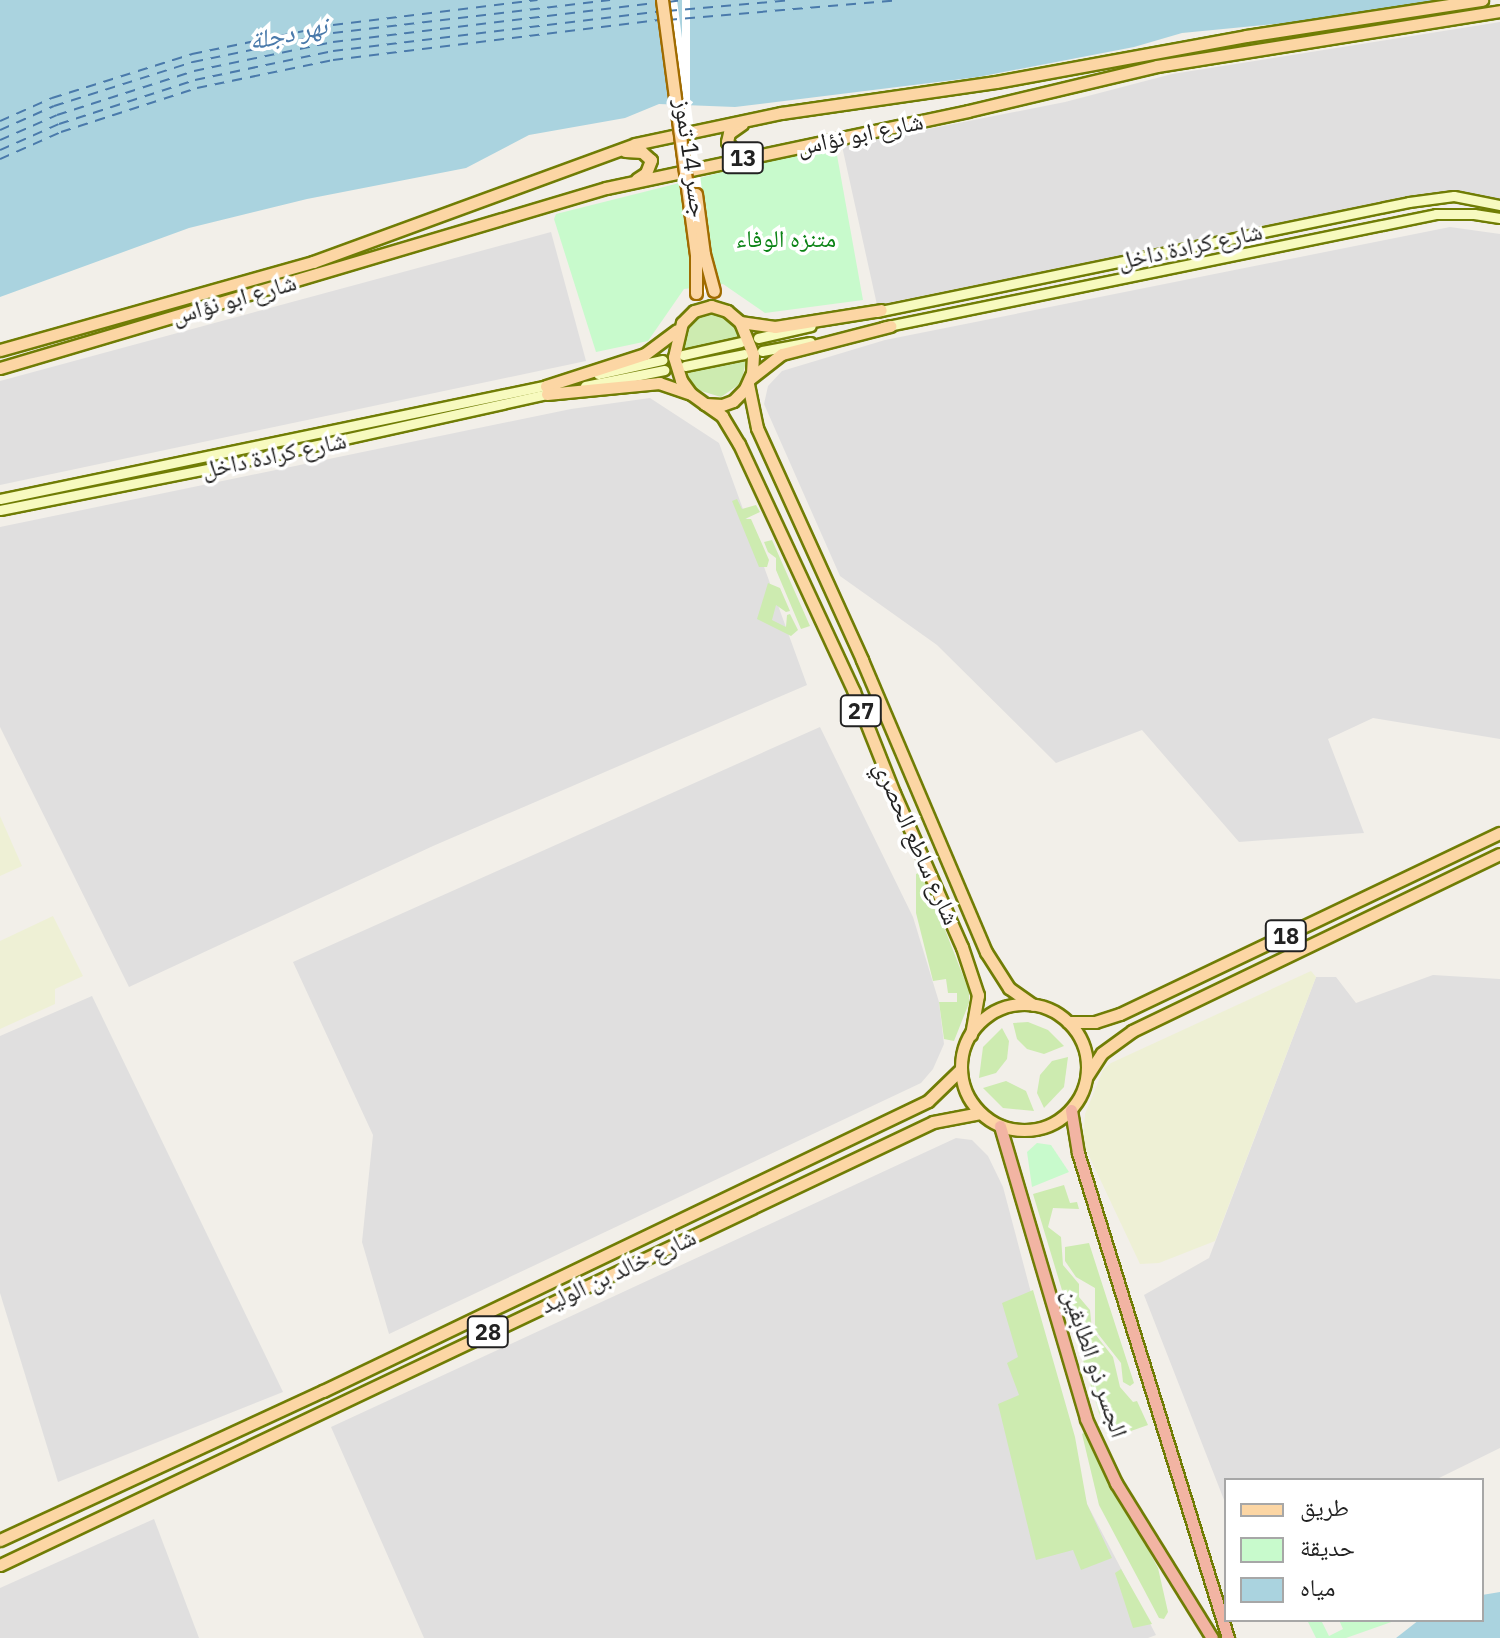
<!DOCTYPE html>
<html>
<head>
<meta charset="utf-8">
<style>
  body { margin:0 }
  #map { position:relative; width:1500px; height:1638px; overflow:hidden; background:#f2efe9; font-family:"IBM Plex Sans","Noto Naskh Arabic",sans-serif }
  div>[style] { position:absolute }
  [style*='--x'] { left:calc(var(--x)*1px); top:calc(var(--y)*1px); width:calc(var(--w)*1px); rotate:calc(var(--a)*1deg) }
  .residential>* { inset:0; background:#e0dfdf }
  .farmland>* { inset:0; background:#eef0d5 }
  .grass>* { inset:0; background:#cdebb0 }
  .park>* { inset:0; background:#c8facc }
  .water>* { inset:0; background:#aad3df }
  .pier>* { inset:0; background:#fff; transform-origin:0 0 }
  .ferry>* { height:2px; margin-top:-1px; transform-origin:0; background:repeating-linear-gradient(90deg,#4a7aab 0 10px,transparent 0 18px) }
  .roads { filter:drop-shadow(2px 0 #707d05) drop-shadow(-2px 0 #707d05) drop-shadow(0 2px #707d05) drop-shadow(0 -2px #707d05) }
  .secondary>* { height:9px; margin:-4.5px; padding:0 4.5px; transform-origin:4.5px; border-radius:4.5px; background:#f7fabf }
  .primary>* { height:11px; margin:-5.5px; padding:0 5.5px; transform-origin:5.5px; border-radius:5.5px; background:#fcd6a4 }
  .primary>.ring { margin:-5.5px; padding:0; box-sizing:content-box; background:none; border:11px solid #fcd6a4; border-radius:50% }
  .trunk>* { height:11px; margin:-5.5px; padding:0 5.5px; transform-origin:5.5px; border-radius:5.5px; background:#f2b4a3 }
  .bridges { filter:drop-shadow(2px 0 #a06b00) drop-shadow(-2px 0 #a06b00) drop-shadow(0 2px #a06b00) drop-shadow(0 -2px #a06b00) }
  .primary-bridge>* { height:11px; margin:-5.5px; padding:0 5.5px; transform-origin:5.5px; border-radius:5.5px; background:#fcd6a4 }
  span { translate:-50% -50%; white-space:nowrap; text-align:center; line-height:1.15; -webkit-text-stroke:7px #fff; paint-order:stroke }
  .shield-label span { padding:2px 6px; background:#fff; border:2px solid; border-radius:6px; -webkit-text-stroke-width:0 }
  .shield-label { font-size:22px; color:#222; font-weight:700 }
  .street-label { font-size:24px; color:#222 }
  .park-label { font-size:24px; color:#0c8416 }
  .water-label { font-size:26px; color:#4a7aab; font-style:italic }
  .legend { position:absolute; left:1224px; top:1478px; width:260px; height:144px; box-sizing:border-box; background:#fff; border:2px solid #a7a7a7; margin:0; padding:10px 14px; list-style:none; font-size:24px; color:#222 }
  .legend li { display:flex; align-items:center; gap:16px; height:40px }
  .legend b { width:40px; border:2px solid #a7a7a7 }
</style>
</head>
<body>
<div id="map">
  <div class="residential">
    <i style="clip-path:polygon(1500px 22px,1500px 199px,1460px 192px,1407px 198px,877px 305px,842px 146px,1065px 102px,1172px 74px)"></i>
    <i style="clip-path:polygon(1450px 227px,1500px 234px,1500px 739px,1373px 718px,1328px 739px,1364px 833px,1239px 842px,1142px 730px,1056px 763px,937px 645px,840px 576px,764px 404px,768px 386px,782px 371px,885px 340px)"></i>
    <i style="clip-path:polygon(551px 232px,586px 361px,0 485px,0 381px)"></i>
    <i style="clip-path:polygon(650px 398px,719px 443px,807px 685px,433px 846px,129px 987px,0 727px,0 527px,571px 409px)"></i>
    <i style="clip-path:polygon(820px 727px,913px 917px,939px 1002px,944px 1044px,933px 1069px,921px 1083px,389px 1334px,362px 1242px,373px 1135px,293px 962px)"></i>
    <i style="clip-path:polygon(1433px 975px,1500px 979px,1500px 1448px,1435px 1480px,1226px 1480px,1226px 1505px,1144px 1295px,1209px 1258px,1316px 977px,1336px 977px,1356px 1003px)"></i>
    <i style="clip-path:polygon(92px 996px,283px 1392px,58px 1482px,0 1293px,0 1036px)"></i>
    <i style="clip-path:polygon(956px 1138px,972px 1140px,988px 1156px,1003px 1187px,1087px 1504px,1156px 1635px,1148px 1638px,424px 1638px,331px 1427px)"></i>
    <i style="clip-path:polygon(154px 1519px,199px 1638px,0 1638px,0 1588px)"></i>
  </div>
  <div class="farmland">
    <i style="clip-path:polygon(0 816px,22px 866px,0 876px)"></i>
    <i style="clip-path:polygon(53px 916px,83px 976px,55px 989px,55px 1004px,0 1029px,0 941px)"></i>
    <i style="clip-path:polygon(1311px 971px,1316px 977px,1215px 1241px,1159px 1263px,1140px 1264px,1083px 1143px,1085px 1114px,1103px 1070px,1111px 1063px)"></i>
  </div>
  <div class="grass">
    <i style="clip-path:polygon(706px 312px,730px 318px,744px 339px,680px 354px,687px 326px)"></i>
    <i style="clip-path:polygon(747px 357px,741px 383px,721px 397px,698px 390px,683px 370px)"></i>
    <i style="clip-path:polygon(737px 499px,742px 509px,756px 505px,760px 512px,745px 519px,751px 519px,769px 560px,767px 567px,759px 567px,732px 501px)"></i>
    <i style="clip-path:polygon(772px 540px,810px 626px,801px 629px,776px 570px,776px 558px,768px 552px,764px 542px)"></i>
    <i style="clip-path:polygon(768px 583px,780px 588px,790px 611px,786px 612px,776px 605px,772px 620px,786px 627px,787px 615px,790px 614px,798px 630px,791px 636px,757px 619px)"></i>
    <i style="clip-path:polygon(922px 871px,969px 991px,969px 1003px,954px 1041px,944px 1039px,939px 1002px,957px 1002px,957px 993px,948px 993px,946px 979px,933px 981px,916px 913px,916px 874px)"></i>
    <i style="clip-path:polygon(1028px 1022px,1048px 1030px,1064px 1046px,1044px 1054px,1027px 1049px,1017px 1039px,1013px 1023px)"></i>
    <i style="clip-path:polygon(1002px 1028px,1009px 1041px,1007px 1059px,996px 1073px,979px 1078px,983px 1047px)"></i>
    <i style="clip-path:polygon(1068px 1057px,1064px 1087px,1044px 1108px,1037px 1093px,1040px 1075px,1052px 1061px)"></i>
    <i style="clip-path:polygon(1006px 1081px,1026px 1091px,1034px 1111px,1003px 1108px,983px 1088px)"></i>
    <i style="clip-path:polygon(1064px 1185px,1070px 1203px,1077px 1202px,1079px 1209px,1053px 1208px,1048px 1227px,1061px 1237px,1063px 1265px,1079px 1284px,1079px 1297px,1090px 1310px,1092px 1330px,1113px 1357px,1120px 1387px,1133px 1402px,1137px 1401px,1148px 1425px,1111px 1438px,1099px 1413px,1033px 1194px)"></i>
    <i style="clip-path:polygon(1089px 1243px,1134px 1383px,1130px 1386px,1123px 1382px,1121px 1363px,1095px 1330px,1095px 1288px,1076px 1277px,1065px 1261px,1065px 1247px)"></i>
    <i style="clip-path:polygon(1033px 1290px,1075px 1437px,1087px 1504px,1112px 1558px,1081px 1570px,1073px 1550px,1036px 1560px,998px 1404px,1019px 1395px,1007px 1363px,1018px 1357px,1002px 1303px)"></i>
    <i style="clip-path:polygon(1085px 1432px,1158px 1568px,1168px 1612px,1164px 1619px,1159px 1618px,1099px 1505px,1082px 1434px)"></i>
    <i style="clip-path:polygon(1121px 1569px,1152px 1624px,1133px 1628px,1115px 1573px)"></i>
  </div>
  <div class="park">
    <i style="clip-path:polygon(835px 144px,863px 300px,765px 313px,723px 284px,684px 289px,648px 341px,596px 352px,554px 219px,556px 214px)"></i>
    <i style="clip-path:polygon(1037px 1143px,1051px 1145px,1069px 1172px,1032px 1187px,1027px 1152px)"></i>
    <i style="clip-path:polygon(1313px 1620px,1321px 1620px,1329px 1636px,1343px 1629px,1339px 1620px,1397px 1620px,1346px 1638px,1316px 1638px,1308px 1622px)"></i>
  </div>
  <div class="water">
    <i style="clip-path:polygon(0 0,1435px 0,1404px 9px,1348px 17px,1182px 33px,1134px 47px,978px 77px,735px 107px,659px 104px,625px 118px,529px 135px,466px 168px,307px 199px,189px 228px,0 297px)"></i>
    <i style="clip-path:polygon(1500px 1592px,1500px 1638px,1396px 1638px,1419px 1620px,1482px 1620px,1482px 1595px)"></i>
  </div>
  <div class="pier">
    <i style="clip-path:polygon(655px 0,677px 0,713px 274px,720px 291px,689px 294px,692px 276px)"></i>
    <i style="left:682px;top:0;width:8px;height:142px"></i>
  </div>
  <div class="ferry">
    <i style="--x:668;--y:2;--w:15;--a:-8"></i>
    <i style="--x:667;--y:11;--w:125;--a:-5"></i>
    <i style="--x:667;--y:20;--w:232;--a:-4.9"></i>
    <i style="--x:0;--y:121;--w:57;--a:-23.9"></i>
    <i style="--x:52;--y:98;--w:147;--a:-17.4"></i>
    <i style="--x:192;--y:54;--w:144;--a:-11.6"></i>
    <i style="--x:333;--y:25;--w:206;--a:-7"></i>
    <i style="--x:0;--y:130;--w:59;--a:-24"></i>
    <i style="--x:54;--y:106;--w:146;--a:-17.6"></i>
    <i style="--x:193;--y:62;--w:143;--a:-11.7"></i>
    <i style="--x:333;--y:33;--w:279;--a:-6.8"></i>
    <i style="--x:0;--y:140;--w:62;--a:-23.7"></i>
    <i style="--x:57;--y:115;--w:144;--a:-17.8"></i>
    <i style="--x:194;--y:71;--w:142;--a:-11.8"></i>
    <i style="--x:333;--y:42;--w:326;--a:-6.9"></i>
    <i style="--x:0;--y:150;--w:64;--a:-23.8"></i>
    <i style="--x:59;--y:124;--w:143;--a:-17.9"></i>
    <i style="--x:195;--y:80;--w:141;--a:-11.9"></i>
    <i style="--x:333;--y:51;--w:326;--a:-6.9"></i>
    <i style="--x:0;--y:159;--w:67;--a:-23.9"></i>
    <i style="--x:61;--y:132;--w:143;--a:-17.9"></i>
    <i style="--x:197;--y:88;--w:139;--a:-11.6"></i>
    <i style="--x:333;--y:60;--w:330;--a:-7"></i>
  </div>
  <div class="roads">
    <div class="secondary">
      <i style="--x:876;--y:312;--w:544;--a:-11.66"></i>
      <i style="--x:1409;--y:202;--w:45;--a:-7.6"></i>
      <i style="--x:1454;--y:196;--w:47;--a:11.1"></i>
      <i style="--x:883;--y:327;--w:564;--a:-11.55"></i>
      <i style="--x:1436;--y:214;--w:38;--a:0"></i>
      <i style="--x:1474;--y:214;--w:26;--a:9"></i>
      <i style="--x:758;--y:338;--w:54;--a:-12.8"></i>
      <i style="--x:762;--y:351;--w:49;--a:-10.6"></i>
      <i style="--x:683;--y:355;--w:59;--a:-12.6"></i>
      <i style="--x:685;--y:366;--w:60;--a:-11.5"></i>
      <i style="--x:598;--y:374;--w:66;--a:-12.3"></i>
      <i style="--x:585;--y:386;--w:81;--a:-11.4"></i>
      <i style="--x:0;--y:499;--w:565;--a:-11.75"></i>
      <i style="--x:0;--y:510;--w:222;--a:-11.2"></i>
      <i style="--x:218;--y:467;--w:341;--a:-12.5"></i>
    </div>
    <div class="primary">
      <i style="--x:742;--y:124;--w:16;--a:145"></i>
      <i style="--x:729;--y:133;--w:9;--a:103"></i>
      <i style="--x:727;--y:142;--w:11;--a:49"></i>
      <i style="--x:734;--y:150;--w:17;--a:10"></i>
      <i style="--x:625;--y:151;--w:17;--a:3"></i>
      <i style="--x:642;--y:152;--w:12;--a:42"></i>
      <i style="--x:651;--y:160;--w:14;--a:111"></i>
      <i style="--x:646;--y:173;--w:11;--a:146"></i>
      <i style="--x:711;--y:306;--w:17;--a:17"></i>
      <i style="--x:727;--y:311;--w:17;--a:40"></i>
      <i style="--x:740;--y:322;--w:35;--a:68"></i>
      <i style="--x:753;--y:355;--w:18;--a:93"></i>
      <i style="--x:752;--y:373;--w:17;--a:114"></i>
      <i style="--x:745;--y:389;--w:17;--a:135"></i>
      <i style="--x:733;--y:401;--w:12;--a:160"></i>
      <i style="--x:722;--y:405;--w:17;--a:-177"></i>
      <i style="--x:705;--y:404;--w:17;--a:-144"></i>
      <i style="--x:691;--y:394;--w:17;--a:-126"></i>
      <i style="--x:681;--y:380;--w:24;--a:-107"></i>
      <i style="--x:674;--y:357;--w:35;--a:-77"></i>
      <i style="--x:682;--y:323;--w:17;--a:-45"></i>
      <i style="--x:694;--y:311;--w:18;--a:-16"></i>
      <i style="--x:740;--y:322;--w:35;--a:8"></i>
      <i style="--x:775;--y:327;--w:107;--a:-9.1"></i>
      <i style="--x:0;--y:350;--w:325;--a:-15.7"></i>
      <i style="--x:313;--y:262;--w:343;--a:-20.1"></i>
      <i style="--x:635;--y:144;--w:149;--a:-12"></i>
      <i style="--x:781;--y:113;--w:217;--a:-8.2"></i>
      <i style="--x:996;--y:82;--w:254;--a:-10.4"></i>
      <i style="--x:1246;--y:36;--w:239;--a:-8.7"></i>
      <i style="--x:0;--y:368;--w:632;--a:-16.54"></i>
      <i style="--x:606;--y:188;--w:370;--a:-12"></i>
      <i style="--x:968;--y:111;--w:194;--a:-13.4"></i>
      <i style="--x:1157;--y:66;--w:347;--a:-9.1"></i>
      <i style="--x:751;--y:378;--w:39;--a:-38"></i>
      <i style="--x:782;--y:354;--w:112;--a:-14.5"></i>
      <i style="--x:748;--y:384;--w:45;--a:78.4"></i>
      <i style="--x:757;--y:428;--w:255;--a:65.6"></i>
      <i style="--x:862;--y:660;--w:317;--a:67"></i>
      <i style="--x:986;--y:952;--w:43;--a:57.4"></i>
      <i style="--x:1009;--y:988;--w:29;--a:35"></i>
      <i style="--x:546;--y:386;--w:104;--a:-17.9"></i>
      <i style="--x:645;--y:354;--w:39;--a:-37"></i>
      <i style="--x:547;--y:394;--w:113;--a:-5.6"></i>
      <i style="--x:659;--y:383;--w:31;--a:19"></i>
      <i style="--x:705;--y:404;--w:21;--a:35"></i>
      <i style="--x:722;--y:416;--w:33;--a:59"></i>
      <i style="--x:739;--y:444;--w:273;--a:65.1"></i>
      <i style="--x:854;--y:692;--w:109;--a:68.4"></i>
      <i style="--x:894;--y:793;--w:168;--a:66.2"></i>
      <i style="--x:962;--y:947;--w:51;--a:71.6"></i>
      <i style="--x:978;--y:995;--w:40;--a:100"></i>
      <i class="ring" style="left:961px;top:1004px;width:115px;height:115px"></i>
      <i style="--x:1068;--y:1022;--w:27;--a:0"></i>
      <i style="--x:1095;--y:1022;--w:26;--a:-18"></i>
      <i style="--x:1120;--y:1014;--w:421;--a:-25.5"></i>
      <i style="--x:1087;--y:1076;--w:27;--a:-57"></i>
      <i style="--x:1102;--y:1053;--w:37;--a:-36"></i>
      <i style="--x:1132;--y:1031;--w:408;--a:-25.7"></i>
      <i style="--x:0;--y:1540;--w:356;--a:-24.8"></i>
      <i style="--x:323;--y:1391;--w:671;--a:-25.61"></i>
      <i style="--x:928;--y:1101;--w:46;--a:-44.1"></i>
      <i style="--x:0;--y:1565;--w:1033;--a:-25.4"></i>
      <i style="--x:933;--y:1122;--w:48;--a:-10.8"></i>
    </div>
    <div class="trunk">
      <i style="--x:1071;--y:1110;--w:44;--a:80.8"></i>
      <i style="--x:1078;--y:1153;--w:508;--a:72.81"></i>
      <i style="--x:1000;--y:1126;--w:305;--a:73.6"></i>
      <i style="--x:1086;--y:1419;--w:71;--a:64.9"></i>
      <i style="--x:1116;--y:1483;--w:182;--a:58.2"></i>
    </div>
  </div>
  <div class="bridges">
    <div class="primary-bridge">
      <i style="--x:662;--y:0;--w:258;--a:82.4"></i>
      <i style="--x:696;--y:256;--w:37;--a:90"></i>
      <i style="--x:696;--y:194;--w:61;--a:82.4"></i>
      <i style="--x:704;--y:254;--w:38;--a:75"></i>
    </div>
  </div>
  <div class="shield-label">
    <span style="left:743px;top:158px">13</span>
    <span style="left:861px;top:711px">27</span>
    <span style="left:1286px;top:936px">18</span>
    <span style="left:488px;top:1332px">28</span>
  </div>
  <div class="street-label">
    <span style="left:860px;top:134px;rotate:-12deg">شارع ابو نؤاس</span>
    <span style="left:691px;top:158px;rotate:82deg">جسر 14 تموز</span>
    <span style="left:1190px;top:246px;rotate:-12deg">شارع كرادة داخل</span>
    <span style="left:234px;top:299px;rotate:-16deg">شارع ابو نؤاس</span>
    <span style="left:274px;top:455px;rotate:-12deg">شارع كرادة داخل</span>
    <span style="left:917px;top:843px;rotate:66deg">شارع ساطع الحصري</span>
    <span style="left:618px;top:1271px;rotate:-25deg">شارع خالد بن الوليد</span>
    <span style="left:1095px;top:1363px;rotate:71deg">الجسر ذو الطابقين</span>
  </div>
  <div class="park-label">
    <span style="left:786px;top:239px">متنزه الوفاء</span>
  </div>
  <div class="water-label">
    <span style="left:288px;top:33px;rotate:-12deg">نهر دجلة</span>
  </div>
  <ul class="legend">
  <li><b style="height:10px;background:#fcd6a4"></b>طريق</li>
  <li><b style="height:22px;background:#c8facc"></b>حديقة</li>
  <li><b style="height:22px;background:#aad3df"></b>مياه</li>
  </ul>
</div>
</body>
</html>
